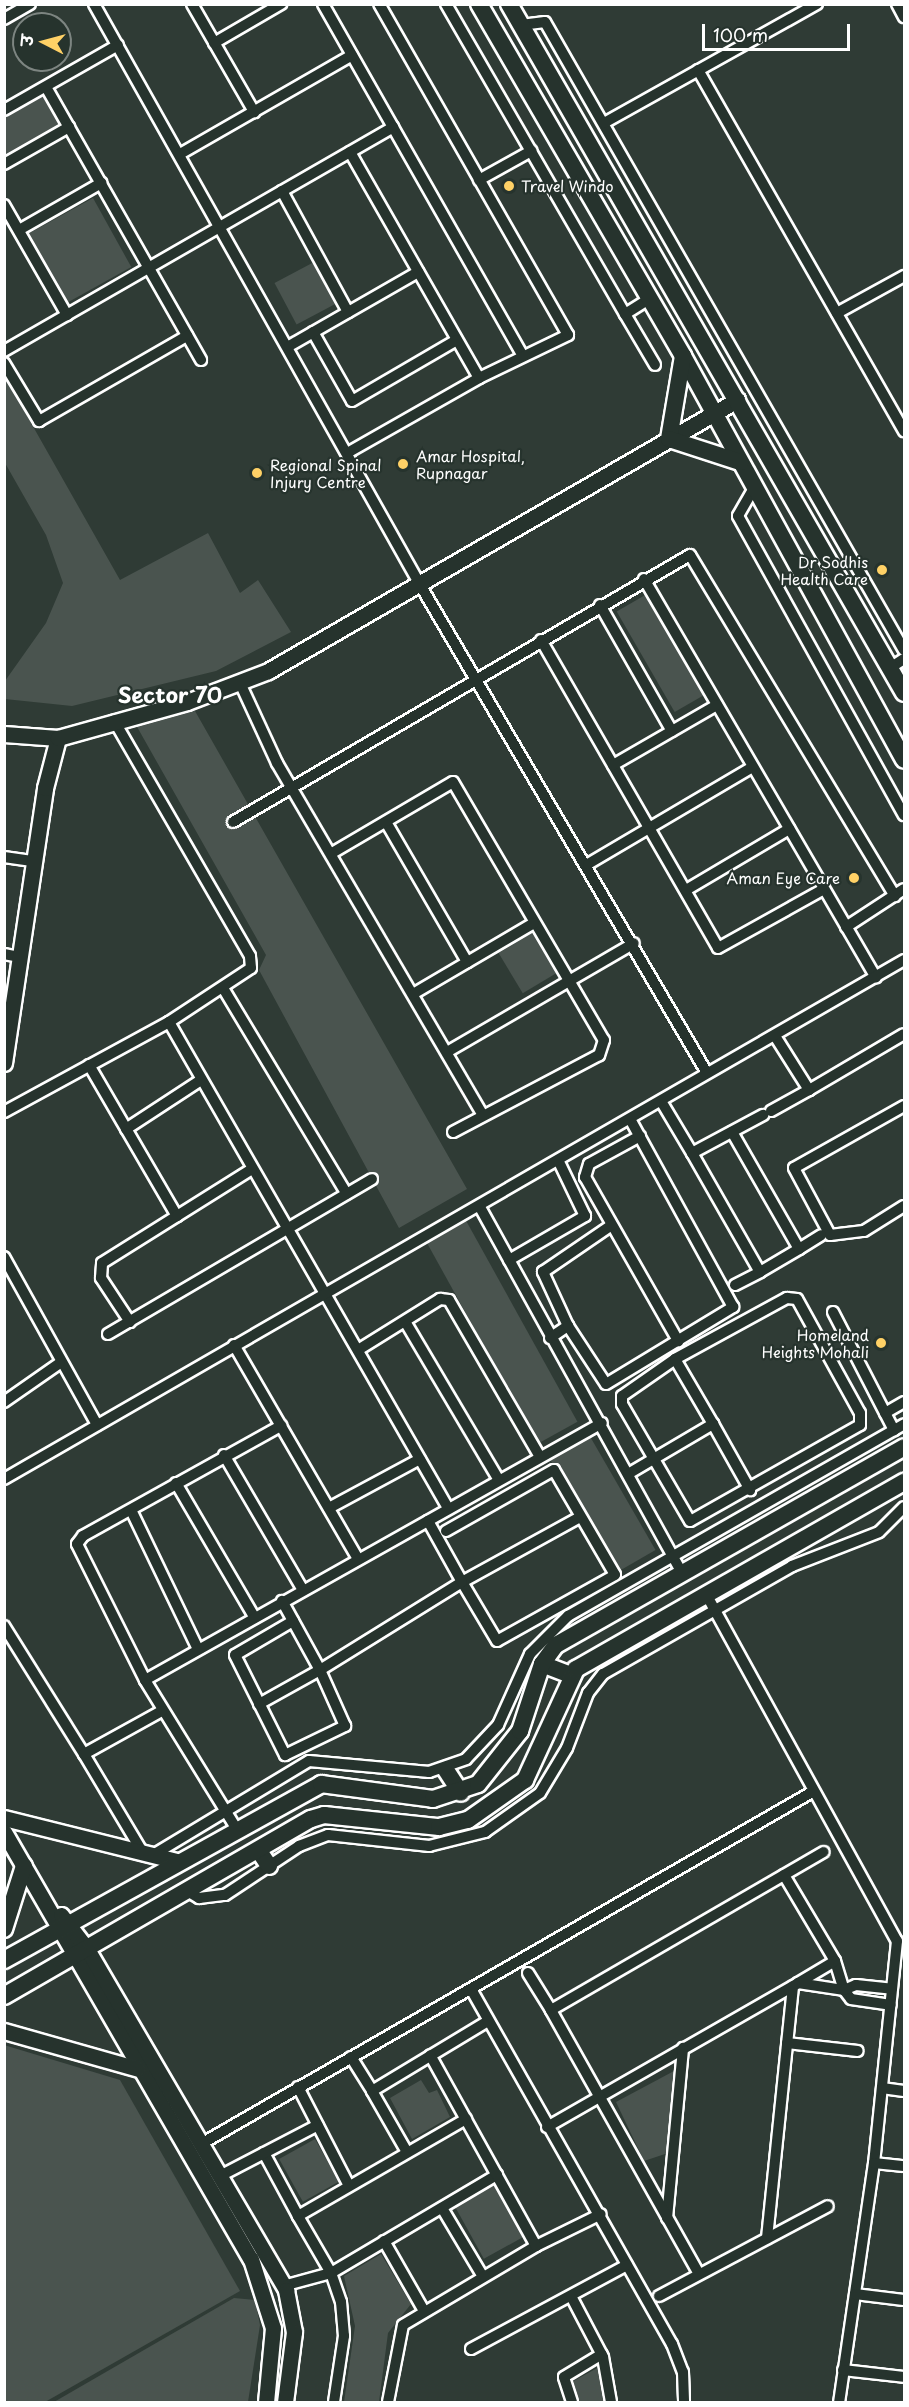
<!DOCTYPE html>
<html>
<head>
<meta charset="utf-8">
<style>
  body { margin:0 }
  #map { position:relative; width:909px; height:2407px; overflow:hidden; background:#2f3b35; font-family:"Playpen Sans","Playpen Sans Deva",sans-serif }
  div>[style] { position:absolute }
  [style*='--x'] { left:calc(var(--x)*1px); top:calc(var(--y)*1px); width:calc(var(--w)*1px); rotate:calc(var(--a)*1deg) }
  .green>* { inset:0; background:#4a544f; transform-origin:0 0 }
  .roads { filter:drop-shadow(2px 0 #fff) drop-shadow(-2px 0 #fff) drop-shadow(0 2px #fff) drop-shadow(0 -2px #fff) }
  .street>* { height:10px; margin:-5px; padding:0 5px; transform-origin:5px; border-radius:5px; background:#26332d }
  .secondary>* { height:15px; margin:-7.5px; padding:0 7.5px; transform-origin:7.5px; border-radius:7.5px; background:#26332d }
  .primary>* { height:16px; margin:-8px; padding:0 8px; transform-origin:8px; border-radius:8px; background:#26332d }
  .dots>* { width:16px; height:16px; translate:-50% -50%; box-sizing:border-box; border:3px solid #26332d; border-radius:50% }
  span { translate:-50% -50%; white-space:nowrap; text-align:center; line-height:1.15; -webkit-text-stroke:4.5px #26332d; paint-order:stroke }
  .poi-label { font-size:15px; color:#fff }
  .left { translate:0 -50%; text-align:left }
  .right { translate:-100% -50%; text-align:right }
  .district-label { font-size:21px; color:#fff; font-weight:700 }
  .frame { position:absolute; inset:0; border:6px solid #fff; pointer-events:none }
  .north { position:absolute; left:12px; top:12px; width:60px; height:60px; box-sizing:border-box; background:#26332d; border:2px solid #7d8581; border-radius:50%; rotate:276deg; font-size:16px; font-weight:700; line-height:24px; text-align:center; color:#fff }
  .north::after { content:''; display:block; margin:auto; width:21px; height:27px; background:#ffd166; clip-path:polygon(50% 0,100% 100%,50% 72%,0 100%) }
  .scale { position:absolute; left:702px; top:24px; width:148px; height:27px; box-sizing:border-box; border:3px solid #fff; border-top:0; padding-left:8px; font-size:18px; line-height:21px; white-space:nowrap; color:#fff; -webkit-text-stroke:4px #26332d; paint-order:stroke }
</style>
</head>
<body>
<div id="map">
  <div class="green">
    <i style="clip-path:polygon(42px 95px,60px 127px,5px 158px,4px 116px)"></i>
    <i style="left:93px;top:198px;width:79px;height:75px;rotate:61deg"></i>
    <i style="left:316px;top:261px;width:47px;height:47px;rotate:62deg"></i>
    <i style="clip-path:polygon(5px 377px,120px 580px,208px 533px,240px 593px,258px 580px,291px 632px,216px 671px,72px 706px,5px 699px,5px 681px,46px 623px,63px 583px,46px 535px,5px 463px)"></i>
    <i style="left:647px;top:594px;width:116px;height:35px;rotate:60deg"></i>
    <i style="clip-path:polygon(195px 711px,467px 1189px,399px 1228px,259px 970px,266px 955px,136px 725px)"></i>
    <i style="left:532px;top:933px;width:47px;height:39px;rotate:59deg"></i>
    <i style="left:464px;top:1217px;width:234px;height:45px;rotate:61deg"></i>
    <i style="left:588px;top:1433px;width:135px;height:46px;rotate:60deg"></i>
    <i style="clip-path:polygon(4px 2045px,120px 2080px,240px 2291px,45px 2402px,5px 2402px)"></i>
    <i style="clip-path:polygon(674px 2071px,668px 2153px,644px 2161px,616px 2102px)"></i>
    <i style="clip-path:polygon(421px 2080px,429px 2093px,437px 2090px,450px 2117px,412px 2139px,390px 2098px)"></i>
    <i style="left:315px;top:2139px;width:49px;height:41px;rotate:61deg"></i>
    <i style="left:495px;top:2184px;width:60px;height:46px;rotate:61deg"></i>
    <i style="clip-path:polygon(381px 2254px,411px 2304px,388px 2333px,379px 2402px,344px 2402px,355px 2326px,344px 2276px)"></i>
    <i style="clip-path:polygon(234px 2298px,255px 2300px,260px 2325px,248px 2402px,54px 2402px)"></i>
    <i style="clip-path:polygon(599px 2367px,604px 2402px,576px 2402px,570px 2383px)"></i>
  </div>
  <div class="roads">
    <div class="street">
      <i style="--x:94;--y:4;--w:664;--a:60.69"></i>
      <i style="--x:419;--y:583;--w:568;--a:59.55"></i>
      <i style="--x:192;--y:4;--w:125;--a:60.1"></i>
      <i style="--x:323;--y:4;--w:403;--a:60.4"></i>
      <i style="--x:446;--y:4;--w:358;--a:60"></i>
      <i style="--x:625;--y:314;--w:28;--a:-32"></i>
      <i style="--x:897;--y:4;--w:15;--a:62"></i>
      <i style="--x:4;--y:19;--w:30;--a:-30"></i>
      <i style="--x:521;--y:25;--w:24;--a:-7"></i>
      <i style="--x:545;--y:22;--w:723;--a:60.25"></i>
      <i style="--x:214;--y:43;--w:78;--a:-30.2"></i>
      <i style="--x:698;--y:70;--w:416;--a:60.3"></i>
      <i style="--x:46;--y:87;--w:314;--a:60.4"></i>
      <i style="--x:4;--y:110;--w:131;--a:-29.7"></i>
      <i style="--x:604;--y:123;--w:244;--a:-29.2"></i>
      <i style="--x:350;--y:152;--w:260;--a:60.3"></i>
      <i style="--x:180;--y:154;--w:198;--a:-29.9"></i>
      <i style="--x:4;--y:164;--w:75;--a:-29.6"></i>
      <i style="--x:479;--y:180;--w:60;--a:-29.1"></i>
      <i style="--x:282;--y:191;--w:138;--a:61.4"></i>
      <i style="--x:4;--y:205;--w:127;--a:60.2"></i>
      <i style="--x:19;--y:230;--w:95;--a:-29.8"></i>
      <i style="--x:837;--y:313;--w:77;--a:-28.9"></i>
      <i style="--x:625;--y:314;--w:59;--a:59.5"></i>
      <i style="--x:313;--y:332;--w:79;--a:60.5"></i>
      <i style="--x:352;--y:401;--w:121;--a:-30.2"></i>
      <i style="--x:289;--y:346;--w:149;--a:-29.8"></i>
      <i style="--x:4;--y:351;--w:449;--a:-29.9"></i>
      <i style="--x:4;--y:363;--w:68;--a:58.9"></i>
      <i style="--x:39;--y:421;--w:171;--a:-29.9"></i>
      <i style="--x:349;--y:452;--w:150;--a:-29.6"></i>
      <i style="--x:479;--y:378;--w:99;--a:-25.8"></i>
      <i style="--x:568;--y:335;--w:381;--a:-119.7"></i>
      <i style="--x:754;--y:488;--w:32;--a:120"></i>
      <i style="--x:738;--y:516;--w:342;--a:61"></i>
      <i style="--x:644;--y:579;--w:461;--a:59.8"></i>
      <i style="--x:600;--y:605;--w:145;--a:60.3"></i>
      <i style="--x:541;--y:640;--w:355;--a:60.1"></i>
      <i style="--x:718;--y:948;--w:121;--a:-29.1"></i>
      <i style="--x:890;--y:668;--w:17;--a:-33"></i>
      <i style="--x:240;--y:683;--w:88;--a:65.2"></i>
      <i style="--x:277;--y:763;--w:408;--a:59.7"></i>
      <i style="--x:613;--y:765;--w:120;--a:-30"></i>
      <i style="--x:233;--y:822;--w:529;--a:-30.3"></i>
      <i style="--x:690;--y:555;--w:398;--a:59"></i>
      <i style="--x:386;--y:822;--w:162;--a:59.9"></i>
      <i style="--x:332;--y:853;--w:140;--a:-30.4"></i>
      <i style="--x:453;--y:782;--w:299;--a:59.7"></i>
      <i style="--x:604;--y:1040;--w:16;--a:108"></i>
      <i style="--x:599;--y:1055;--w:165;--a:152.2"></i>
      <i style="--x:4;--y:857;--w:30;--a:8"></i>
      <i style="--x:588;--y:864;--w:191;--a:-30.5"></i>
      <i style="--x:686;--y:890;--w:120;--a:-30.6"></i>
      <i style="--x:846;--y:927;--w:69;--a:-33.2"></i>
      <i style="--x:4;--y:954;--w:15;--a:11"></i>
      <i style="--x:223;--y:988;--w:240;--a:59"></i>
      <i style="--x:413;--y:994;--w:140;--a:-30.4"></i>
      <i style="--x:169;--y:1022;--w:560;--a:60.14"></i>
      <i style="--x:775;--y:1036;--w:64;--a:57.8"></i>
      <i style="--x:809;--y:1090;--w:110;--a:-30.5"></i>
      <i style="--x:447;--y:1052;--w:216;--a:-30.2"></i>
      <i style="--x:89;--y:1065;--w:175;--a:59.8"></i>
      <i style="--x:661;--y:1101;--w:61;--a:59.2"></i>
      <i style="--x:692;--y:1153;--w:81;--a:-28.2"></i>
      <i style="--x:904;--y:1106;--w:126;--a:150.6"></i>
      <i style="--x:794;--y:1168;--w:76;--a:61.8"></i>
      <i style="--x:830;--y:1235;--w:34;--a:-7"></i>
      <i style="--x:864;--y:1231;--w:47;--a:-32"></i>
      <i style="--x:771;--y:1111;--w:43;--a:-28.9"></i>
      <i style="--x:4;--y:1112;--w:188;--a:-28.6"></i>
      <i style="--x:169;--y:1022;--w:98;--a:-33.4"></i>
      <i style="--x:251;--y:968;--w:12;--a:-95"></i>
      <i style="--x:250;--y:956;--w:272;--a:-120"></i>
      <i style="--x:126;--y:1129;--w:90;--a:-33.2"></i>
      <i style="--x:640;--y:1136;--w:58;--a:151.2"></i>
      <i style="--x:589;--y:1164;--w:14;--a:107"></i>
      <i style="--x:585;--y:1177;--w:189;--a:60.4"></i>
      <i style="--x:692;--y:1153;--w:137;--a:60.3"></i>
      <i style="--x:760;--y:1272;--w:45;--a:-30.5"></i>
      <i style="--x:799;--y:1249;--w:135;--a:-119.8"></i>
      <i style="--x:481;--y:1209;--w:418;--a:61.1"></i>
      <i style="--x:799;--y:1249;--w:26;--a:-32"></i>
      <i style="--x:4;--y:1257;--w:192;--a:61"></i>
      <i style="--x:509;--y:1260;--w:88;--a:-30.1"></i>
      <i style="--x:585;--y:1216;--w:60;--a:-115.7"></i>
      <i style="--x:735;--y:1285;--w:28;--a:-27"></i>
      <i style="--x:787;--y:1298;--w:10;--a:6"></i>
      <i style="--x:797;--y:1299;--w:130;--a:61.1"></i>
      <i style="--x:860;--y:1413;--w:12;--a:90"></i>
      <i style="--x:860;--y:1425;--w:195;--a:150.5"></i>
      <i style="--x:690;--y:1521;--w:135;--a:-120.2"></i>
      <i style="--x:622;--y:1404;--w:8;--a:-90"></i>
      <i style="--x:622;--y:1396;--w:65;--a:-34.9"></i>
      <i style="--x:675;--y:1359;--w:128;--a:-28.6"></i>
      <i style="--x:833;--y:1312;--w:133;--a:62.7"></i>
      <i style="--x:130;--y:1322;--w:53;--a:-123.4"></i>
      <i style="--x:101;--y:1278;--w:15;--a:-86"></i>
      <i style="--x:102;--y:1263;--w:177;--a:-32.1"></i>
      <i style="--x:406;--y:1323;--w:182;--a:59.4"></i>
      <i style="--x:568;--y:1326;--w:60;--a:-114.8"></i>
      <i style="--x:543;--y:1272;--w:83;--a:-34.3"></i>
      <i style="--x:108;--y:1334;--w:306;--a:-30.4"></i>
      <i style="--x:550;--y:1338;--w:22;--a:-34"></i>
      <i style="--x:568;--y:1326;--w:69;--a:56.8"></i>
      <i style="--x:606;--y:1384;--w:149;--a:-31.2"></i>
      <i style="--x:733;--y:1307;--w:214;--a:-118.7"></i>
      <i style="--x:234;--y:1345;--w:245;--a:59.9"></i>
      <i style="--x:358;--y:1350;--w:97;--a:-31.9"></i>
      <i style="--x:440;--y:1299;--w:9;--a:6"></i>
      <i style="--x:449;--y:1300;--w:181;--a:59.9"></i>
      <i style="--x:675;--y:1359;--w:75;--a:59.7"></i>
      <i style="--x:4;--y:1402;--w:68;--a:-34.9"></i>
      <i style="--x:885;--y:1413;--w:22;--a:-30"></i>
      <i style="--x:224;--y:1455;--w:156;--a:59.7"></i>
      <i style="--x:628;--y:1474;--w:99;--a:-30.5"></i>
      <i style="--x:713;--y:1424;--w:76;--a:60.7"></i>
      <i style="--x:4;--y:1479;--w:1039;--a:-29.97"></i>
      <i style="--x:176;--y:1483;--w:156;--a:59.7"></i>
      <i style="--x:329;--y:1508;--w:103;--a:-28.3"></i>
      <i style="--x:131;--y:1510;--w:154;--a:64.3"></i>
      <i style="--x:446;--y:1531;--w:124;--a:-29.5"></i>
      <i style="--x:554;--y:1470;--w:121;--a:59.8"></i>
      <i style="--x:615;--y:1575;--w:135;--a:150.8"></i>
      <i style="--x:497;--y:1641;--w:69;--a:-120.7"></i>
      <i style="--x:462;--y:1582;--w:135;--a:-28.8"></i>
      <i style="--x:706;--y:1594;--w:396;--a:61.2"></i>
      <i style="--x:897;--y:1941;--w:223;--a:95.9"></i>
      <i style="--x:874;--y:2163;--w:242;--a:98.3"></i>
      <i style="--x:293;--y:1621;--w:67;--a:149.6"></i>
      <i style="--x:235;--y:1655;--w:112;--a:63.4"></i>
      <i style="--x:285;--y:1755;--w:67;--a:-25.8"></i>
      <i style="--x:345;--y:1726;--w:61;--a:-114.1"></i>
      <i style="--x:320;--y:1670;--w:167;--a:-31.8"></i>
      <i style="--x:462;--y:1582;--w:70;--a:-119.1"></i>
      <i style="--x:4;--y:1626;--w:151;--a:58"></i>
      <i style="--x:145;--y:1680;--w:524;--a:-29.35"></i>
      <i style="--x:259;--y:1704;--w:70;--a:-29.1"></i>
      <i style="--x:320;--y:1670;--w:79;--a:-118.8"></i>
      <i style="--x:236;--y:1828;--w:174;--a:-121.6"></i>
      <i style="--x:145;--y:1680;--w:152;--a:-116.6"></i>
      <i style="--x:77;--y:1544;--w:10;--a:-53"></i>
      <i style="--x:83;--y:1536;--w:227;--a:-29.1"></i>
      <i style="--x:143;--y:1853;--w:115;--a:-120.8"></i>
      <i style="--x:84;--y:1754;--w:89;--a:-28.9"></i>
      <i style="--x:153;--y:1855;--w:182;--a:-31.1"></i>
      <i style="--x:309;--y:1761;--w:121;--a:5.2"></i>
      <i style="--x:429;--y:1772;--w:39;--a:-19"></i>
      <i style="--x:466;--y:1759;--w:47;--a:-46.7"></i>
      <i style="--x:498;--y:1725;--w:78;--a:-65.7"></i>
      <i style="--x:530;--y:1654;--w:54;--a:-45"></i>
      <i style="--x:568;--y:1616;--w:387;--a:-29.7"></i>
      <i style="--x:784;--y:1875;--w:100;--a:59.3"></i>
      <i style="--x:835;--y:1961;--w:30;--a:73"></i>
      <i style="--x:844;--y:1990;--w:11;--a:52"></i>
      <i style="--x:851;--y:1999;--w:40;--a:8.5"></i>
      <i style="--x:189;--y:1892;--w:12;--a:31"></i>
      <i style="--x:199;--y:1898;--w:26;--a:-7"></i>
      <i style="--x:225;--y:1895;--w:89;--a:-33.5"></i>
      <i style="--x:299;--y:1846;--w:31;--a:-21"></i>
      <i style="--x:328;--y:1835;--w:102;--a:6.2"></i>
      <i style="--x:429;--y:1846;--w:58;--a:-14"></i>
      <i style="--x:485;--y:1832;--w:67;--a:-35.3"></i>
      <i style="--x:540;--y:1793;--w:52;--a:-59"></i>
      <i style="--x:567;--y:1748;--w:59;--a:-69.1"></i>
      <i style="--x:588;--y:1693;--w:24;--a:-52"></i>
      <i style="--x:603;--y:1674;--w:218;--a:-29.7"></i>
      <i style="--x:792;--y:1566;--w:93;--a:-21.3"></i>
      <i style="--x:879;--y:1532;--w:35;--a:-45"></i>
      <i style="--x:528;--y:1973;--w:44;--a:58.1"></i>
      <i style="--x:798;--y:1983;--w:43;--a:-30.7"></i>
      <i style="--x:471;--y:1989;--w:408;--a:60.5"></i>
      <i style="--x:672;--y:2344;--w:30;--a:69"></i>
      <i style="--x:683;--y:2372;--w:30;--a:88"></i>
      <i style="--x:787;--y:2043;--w:71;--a:6.4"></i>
      <i style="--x:351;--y:2057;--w:40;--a:58"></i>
      <i style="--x:372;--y:2091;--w:135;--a:-31.1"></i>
      <i style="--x:298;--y:2087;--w:111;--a:62.7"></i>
      <i style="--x:882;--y:2088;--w:22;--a:8"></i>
      <i style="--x:372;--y:2091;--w:70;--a:60.2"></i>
      <i style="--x:547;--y:2127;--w:289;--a:-29.8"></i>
      <i style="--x:798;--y:1983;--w:47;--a:8.7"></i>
      <i style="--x:844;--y:1990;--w:13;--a:-23"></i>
      <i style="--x:856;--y:1985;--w:36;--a:6"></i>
      <i style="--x:201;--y:2144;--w:707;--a:-29.94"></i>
      <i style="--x:264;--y:2153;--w:72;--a:61.6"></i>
      <i style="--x:874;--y:2163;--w:30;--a:6"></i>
      <i style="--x:220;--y:2176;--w:110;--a:-27.5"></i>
      <i style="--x:442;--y:2208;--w:78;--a:59.2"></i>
      <i style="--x:667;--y:2218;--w:171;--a:-84.6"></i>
      <i style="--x:767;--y:2238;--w:253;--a:-84.1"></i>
      <i style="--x:384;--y:2241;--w:78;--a:60.2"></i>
      <i style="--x:536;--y:2246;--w:72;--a:-26.2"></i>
      <i style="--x:699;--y:2274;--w:303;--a:-119.3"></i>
      <i style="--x:551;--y:2010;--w:315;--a:-30.1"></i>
      <i style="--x:283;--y:2286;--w:50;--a:-15.2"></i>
      <i style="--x:331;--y:2273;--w:193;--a:-30.6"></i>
      <i style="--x:855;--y:2294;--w:49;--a:7"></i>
      <i style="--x:659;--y:2296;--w:191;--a:-28"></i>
      <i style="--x:572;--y:2298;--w:67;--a:62.3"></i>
      <i style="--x:603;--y:2357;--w:46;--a:79.9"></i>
      <i style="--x:471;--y:2349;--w:177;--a:-28.3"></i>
      <i style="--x:843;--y:2370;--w:61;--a:6.5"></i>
      <i style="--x:334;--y:2402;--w:67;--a:-81.4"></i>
      <i style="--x:344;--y:2336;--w:34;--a:-95"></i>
      <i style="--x:341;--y:2302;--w:31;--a:-109"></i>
      <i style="--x:331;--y:2273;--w:66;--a:-120.1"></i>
      <i style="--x:298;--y:2216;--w:194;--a:-30"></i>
      <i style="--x:388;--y:2402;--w:78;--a:-79"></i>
      <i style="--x:403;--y:2325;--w:155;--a:-30.7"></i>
      <i style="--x:536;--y:2246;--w:218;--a:-119"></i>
      <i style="--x:572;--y:2402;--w:26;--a:-108"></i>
      <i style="--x:564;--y:2377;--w:44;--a:-31.2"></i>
    </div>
    <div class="secondary">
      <i style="--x:4;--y:734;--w:54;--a:4.2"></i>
      <i style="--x:4;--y:1063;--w:278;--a:-81.5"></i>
      <i style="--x:45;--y:788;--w:52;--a:-75.4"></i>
      <i style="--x:58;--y:738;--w:134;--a:-15.6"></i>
      <i style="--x:187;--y:702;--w:87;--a:-20.9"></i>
      <i style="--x:268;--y:671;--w:542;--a:-30.02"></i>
      <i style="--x:4;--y:1818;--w:181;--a:14"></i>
      <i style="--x:4;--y:1832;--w:493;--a:60"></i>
      <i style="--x:251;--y:2259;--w:72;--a:72.3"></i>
      <i style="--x:273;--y:2328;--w:74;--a:95.4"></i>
      <i style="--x:61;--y:1915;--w:43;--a:52.6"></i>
      <i style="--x:87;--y:1949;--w:395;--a:59.7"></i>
      <i style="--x:286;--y:2290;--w:43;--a:79.2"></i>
      <i style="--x:294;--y:2332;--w:71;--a:97.3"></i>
      <i style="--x:4;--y:2031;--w:139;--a:15.8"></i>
    </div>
    <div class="primary">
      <i style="--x:479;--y:4;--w:407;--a:59.9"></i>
      <i style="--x:683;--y:356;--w:460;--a:61.3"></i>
      <i style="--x:509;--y:4;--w:794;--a:60.17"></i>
      <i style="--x:683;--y:356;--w:84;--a:99.6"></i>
      <i style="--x:669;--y:439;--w:75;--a:17.9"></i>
      <i style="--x:542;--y:1664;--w:30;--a:21"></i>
      <i style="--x:446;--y:1770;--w:27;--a:57"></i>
      <i style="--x:259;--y:1851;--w:18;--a:56"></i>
      <i style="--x:4;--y:1929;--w:66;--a:-72.4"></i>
      <i style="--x:4;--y:1960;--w:363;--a:-29"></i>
      <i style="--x:321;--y:1784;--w:113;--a:7.6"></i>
      <i style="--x:433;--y:1799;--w:47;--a:-18.4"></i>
      <i style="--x:478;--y:1784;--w:68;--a:-51.6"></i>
      <i style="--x:520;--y:1731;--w:71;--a:-71.8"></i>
      <i style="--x:542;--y:1664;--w:24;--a:-54"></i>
      <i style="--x:556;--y:1645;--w:400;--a:-29.6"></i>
      <i style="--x:4;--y:1996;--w:354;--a:-30"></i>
      <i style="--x:311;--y:1819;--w:14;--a:-17"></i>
      <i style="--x:324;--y:1815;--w:116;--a:6"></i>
      <i style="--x:439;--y:1827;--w:30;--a:-14"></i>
      <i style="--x:468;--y:1820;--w:70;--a:-35.1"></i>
      <i style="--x:525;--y:1780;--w:122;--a:-65.3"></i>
      <i style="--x:576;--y:1669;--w:378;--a:-29.7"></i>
    </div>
  </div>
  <div class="dots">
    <i style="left:509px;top:186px;background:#ffd166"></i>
    <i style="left:403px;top:464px;background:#ffd166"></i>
    <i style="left:257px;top:473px;background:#ffd166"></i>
    <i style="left:882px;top:570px;background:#ffd166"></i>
    <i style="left:854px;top:878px;background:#ffd166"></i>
    <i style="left:881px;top:1343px;background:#ffd166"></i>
  </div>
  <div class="poi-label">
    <span class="left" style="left:521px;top:186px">Travel Windo</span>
    <span class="left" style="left:416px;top:464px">Amar Hospital,<br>Rupnagar</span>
    <span class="left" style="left:270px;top:473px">Regional Spinal<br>Injury Centre</span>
    <span class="right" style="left:868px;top:570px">Dr Sodhis<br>Health Care</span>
    <span class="right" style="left:840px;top:878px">Aman Eye Care</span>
    <span class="right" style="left:869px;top:1343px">Homeland<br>Heights Mohali</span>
  </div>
  <div class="district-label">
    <span style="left:170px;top:694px">Sector 70</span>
  </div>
  <div class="frame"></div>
  <div class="north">उ</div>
  <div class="scale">100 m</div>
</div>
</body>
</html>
